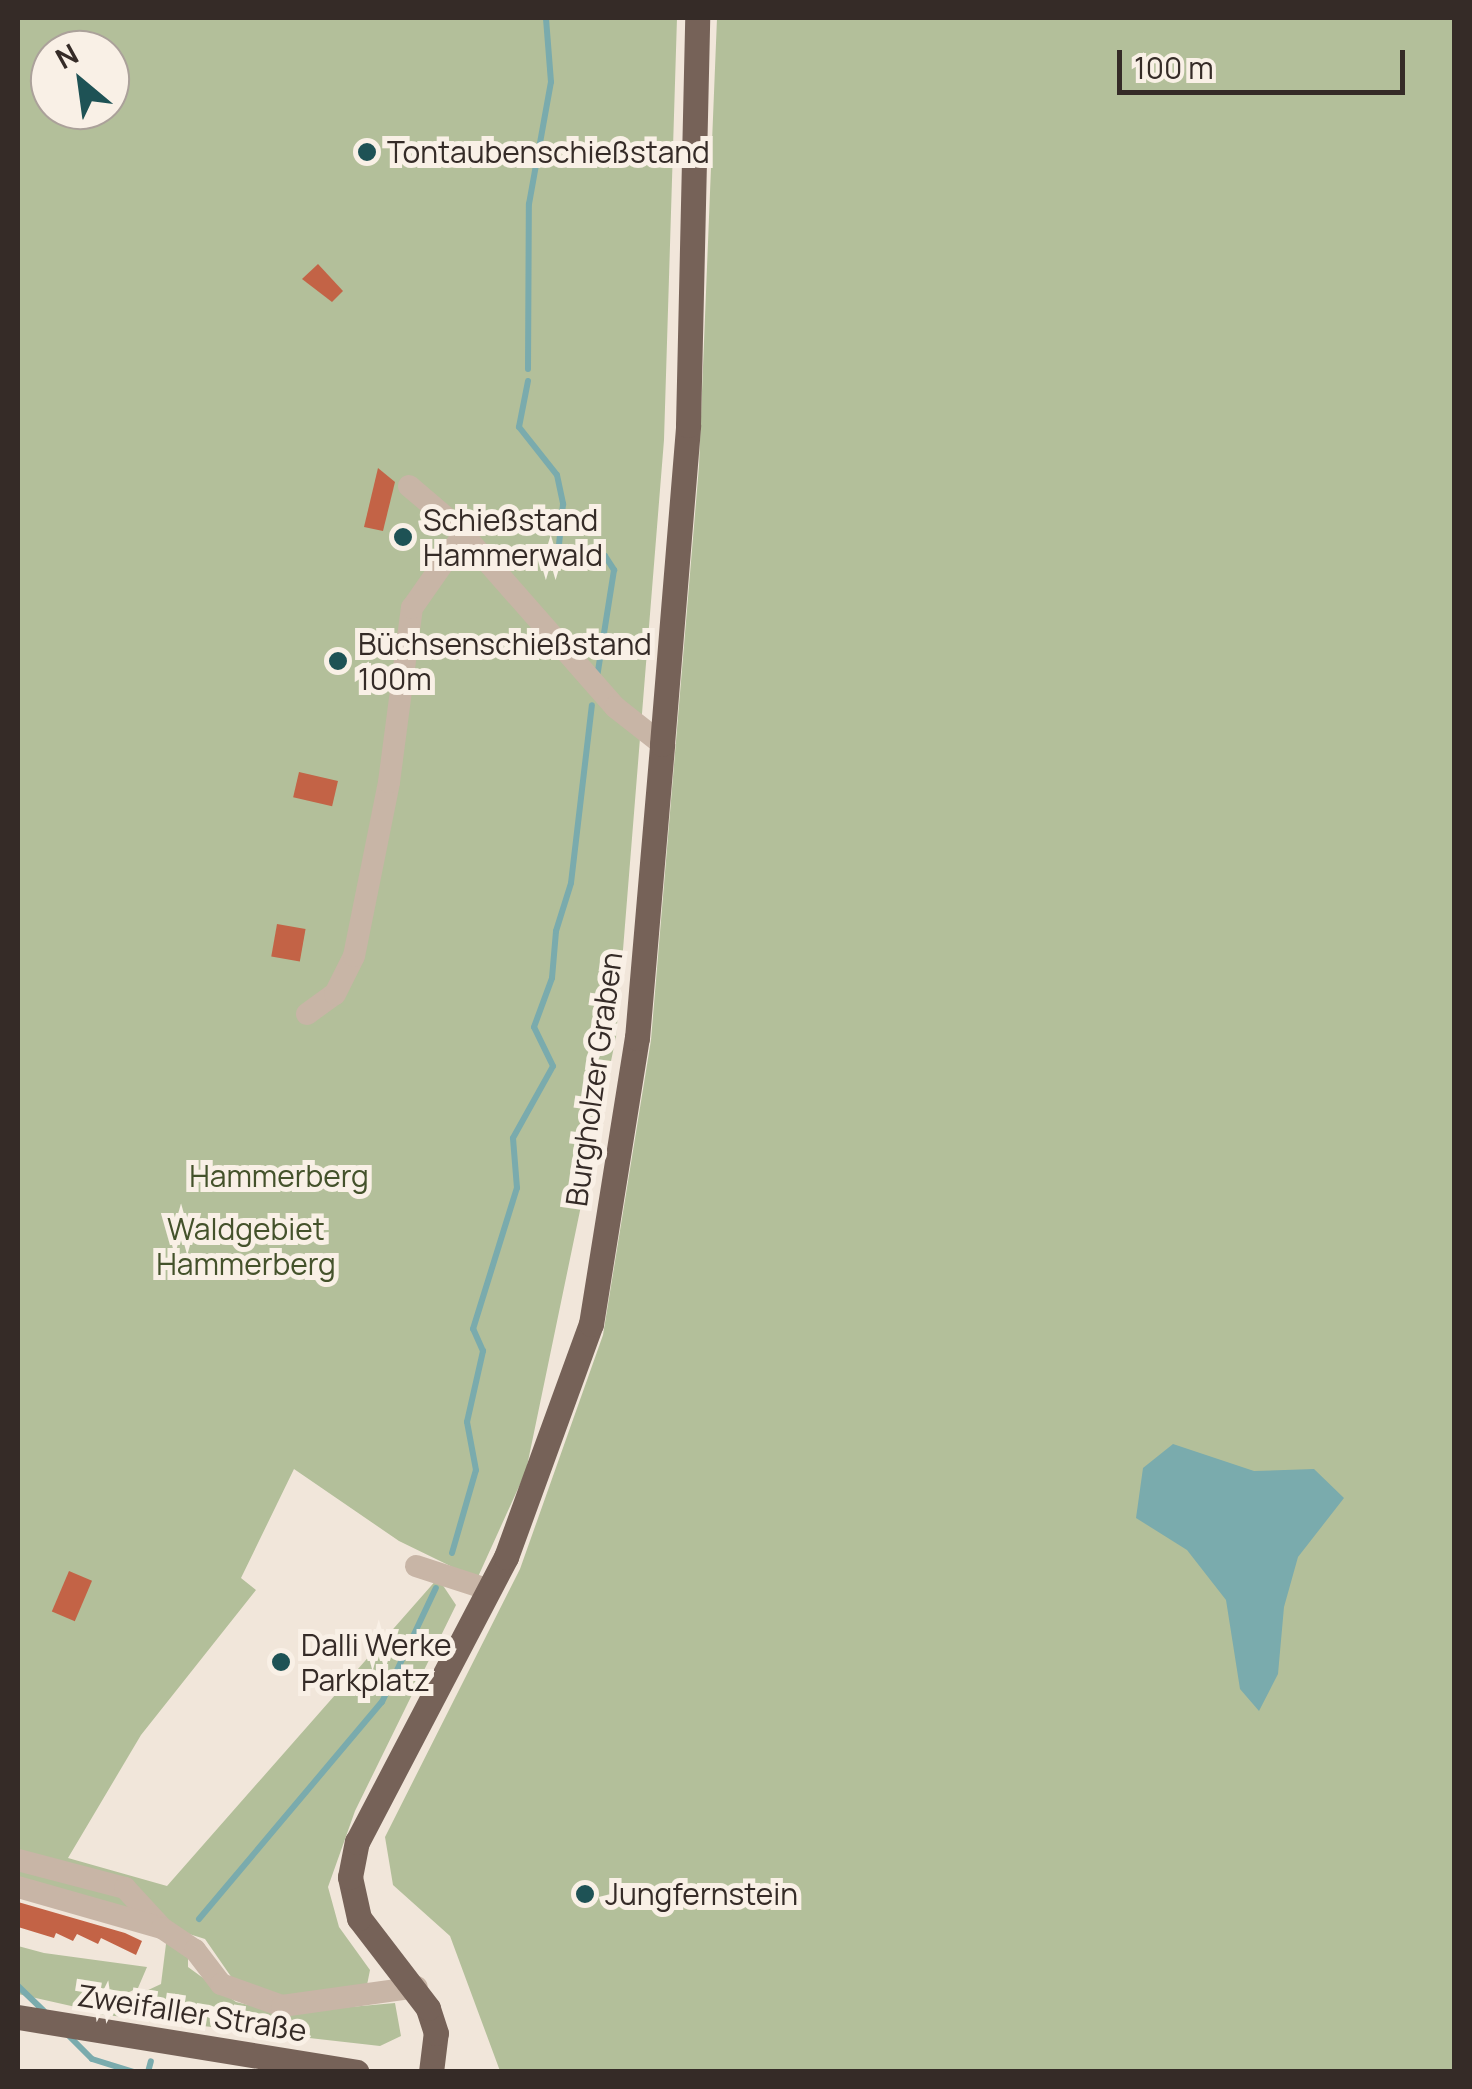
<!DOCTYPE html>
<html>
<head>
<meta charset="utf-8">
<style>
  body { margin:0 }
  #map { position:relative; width:1472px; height:2089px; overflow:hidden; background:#f1e6da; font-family:Manrope,sans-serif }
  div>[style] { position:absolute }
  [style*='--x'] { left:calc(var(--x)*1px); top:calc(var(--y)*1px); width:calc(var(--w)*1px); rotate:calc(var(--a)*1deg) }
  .green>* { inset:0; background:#b3bf9a }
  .water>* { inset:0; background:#7aabad }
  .stream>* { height:6px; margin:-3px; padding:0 3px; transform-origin:3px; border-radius:3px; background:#7aabad }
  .building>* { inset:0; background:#c36346; transform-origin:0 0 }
  .minor>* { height:22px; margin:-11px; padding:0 11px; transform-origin:11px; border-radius:11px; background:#c8b5a6 }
  .major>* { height:25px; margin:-12.5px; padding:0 12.5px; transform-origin:12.5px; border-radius:12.5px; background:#766258 }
  .dots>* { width:28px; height:28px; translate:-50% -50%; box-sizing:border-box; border:5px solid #f9f0e6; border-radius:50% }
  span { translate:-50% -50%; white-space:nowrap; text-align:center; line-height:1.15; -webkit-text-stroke:10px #f9f0e6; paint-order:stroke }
  .poi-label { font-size:30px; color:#352b27 }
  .left { translate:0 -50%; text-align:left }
  .street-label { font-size:30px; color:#352b27 }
  .park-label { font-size:30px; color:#44522b }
  .frame { position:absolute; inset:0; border:20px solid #352b27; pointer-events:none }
  .north { position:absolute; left:30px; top:30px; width:100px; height:100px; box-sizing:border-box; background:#f9f0e6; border:2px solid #aba19a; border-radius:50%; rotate:331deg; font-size:28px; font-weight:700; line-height:40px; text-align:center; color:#352b27 }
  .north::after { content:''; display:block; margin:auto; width:35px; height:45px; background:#1e5255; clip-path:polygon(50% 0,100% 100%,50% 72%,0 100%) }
  .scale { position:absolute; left:1117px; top:50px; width:288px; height:45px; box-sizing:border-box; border:5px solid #352b27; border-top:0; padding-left:12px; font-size:30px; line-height:35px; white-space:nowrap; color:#352b27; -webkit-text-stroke:8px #f9f0e6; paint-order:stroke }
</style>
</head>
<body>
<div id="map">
  <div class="green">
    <i style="clip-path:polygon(evenodd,18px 18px,677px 18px,664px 440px,616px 1037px,526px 1471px,477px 1579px,399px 1541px,294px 1469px,241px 1578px,256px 1590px,141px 1735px,68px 1858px,167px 1886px,438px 1578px,456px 1605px,355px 1811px,328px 1887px,339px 1927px,370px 1970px,367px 1985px,282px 1996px,232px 1978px,205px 1939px,18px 1880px,18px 18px,50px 50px,110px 50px,110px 110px,50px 110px,50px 50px)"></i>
    <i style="clip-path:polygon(717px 18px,1454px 18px,1454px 2071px,500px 2071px,450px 1936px,393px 1885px,385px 1837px,520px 1569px,603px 1335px,651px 1040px,699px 466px)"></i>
    <i style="clip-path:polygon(167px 1936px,188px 1958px,188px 1967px,236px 2002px,283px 2013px,395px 2003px,401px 2036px,380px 2046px,97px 2014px,161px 1984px)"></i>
    <i style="clip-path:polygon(18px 1946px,44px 1953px,147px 1967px,138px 1988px,89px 2010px,18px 1994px)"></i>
  </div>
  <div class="water">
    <i style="clip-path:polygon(1173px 1444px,1254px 1471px,1314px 1469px,1344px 1498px,1298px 1557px,1284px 1607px,1278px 1674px,1259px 1711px,1240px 1689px,1226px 1600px,1187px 1550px,1136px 1518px,1143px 1468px)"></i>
  </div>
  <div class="stream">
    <i style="--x:528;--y:369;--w:165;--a:-89.7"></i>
    <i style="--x:529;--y:204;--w:124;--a:-79.8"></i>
    <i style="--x:551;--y:82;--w:64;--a:-94.5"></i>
    <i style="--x:528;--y:381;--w:47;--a:101.1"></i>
    <i style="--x:519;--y:427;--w:61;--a:51.6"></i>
    <i style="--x:557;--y:475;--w:30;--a:78"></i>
    <i style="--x:563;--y:504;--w:51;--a:95.6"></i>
    <i style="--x:558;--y:555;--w:47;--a:1.2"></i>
    <i style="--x:605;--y:556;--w:17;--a:57"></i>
    <i style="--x:614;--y:570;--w:108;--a:99"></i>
    <i style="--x:452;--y:1553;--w:86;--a:-73.9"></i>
    <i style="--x:476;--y:1470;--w:49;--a:-100.6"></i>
    <i style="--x:467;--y:1422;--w:73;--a:-77.3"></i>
    <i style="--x:483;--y:1351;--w:24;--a:-114"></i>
    <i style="--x:473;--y:1329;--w:148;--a:-72.7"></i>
    <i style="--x:517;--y:1188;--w:50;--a:-94.6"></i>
    <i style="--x:513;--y:1138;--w:82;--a:-60.9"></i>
    <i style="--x:553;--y:1066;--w:43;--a:-116"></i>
    <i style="--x:534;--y:1027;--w:52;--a:-69.8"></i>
    <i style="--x:552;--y:978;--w:47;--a:-85.1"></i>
    <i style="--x:556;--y:931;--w:50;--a:-72.6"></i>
    <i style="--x:571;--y:883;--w:179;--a:-83.3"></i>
    <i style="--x:199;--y:1919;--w:284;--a:-49.9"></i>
    <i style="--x:382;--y:1702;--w:126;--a:-64.7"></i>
    <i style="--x:18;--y:1986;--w:36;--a:44"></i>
    <i style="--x:67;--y:2034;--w:35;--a:45"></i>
    <i style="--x:92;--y:2059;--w:44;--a:17.2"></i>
    <i style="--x:148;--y:2072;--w:11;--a:-75"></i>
  </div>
  <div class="building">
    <i style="clip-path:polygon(318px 264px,343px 291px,332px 302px,302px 279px)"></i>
    <i style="clip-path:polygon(378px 468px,395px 482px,383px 531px,364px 527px)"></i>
    <i style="left:299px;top:772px;width:40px;height:26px;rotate:13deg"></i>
    <i style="left:277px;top:924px;width:29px;height:33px;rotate:10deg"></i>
    <i style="left:69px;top:1571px;width:25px;height:44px;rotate:23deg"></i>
    <i style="clip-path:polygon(18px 1902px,125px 1933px,142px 1941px,136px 1955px,101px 1938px,98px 1944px,77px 1934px,73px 1941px,56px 1933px,54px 1938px,18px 1927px)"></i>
  </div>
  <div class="minor">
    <i style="--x:409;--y:486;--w:62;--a:40.4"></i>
    <i style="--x:456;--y:526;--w:241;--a:48.7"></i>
    <i style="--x:615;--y:707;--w:60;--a:38.2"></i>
    <i style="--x:307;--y:1014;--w:34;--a:-36"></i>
    <i style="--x:335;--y:994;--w:42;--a:-63.4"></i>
    <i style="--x:354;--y:956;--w:177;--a:-78.6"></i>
    <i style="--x:389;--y:782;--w:176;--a:-82.5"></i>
    <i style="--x:412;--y:608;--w:89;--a:-55.1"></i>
    <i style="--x:416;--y:1566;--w:78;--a:18"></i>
    <i style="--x:18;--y:1860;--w:111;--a:14.7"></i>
    <i style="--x:125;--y:1888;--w:54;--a:47.2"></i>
    <i style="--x:18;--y:1887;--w:150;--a:15.9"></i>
    <i style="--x:162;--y:1928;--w:40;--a:34"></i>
    <i style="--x:195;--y:1950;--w:43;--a:52.6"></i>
    <i style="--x:221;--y:1984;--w:65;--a:19.8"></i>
    <i style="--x:282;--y:2006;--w:136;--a:-8"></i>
  </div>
  <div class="major">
    <i style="--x:18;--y:2017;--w:343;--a:9.2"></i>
    <i style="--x:431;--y:2072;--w:39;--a:-83"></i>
    <i style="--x:436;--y:2033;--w:26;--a:-108"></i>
    <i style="--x:428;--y:2008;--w:113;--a:-127.5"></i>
    <i style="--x:359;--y:1918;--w:42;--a:-102.4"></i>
    <i style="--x:350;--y:1877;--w:36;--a:-79"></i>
    <i style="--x:357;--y:1842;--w:322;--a:-62.4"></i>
    <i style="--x:506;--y:1557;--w:248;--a:-70"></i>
    <i style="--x:591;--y:1324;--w:290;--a:-80.9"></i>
    <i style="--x:637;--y:1038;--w:295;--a:-85.1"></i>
    <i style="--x:662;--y:744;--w:320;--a:-85.3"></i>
    <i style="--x:688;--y:425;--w:407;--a:-88.7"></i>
  </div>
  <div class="dots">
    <i style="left:367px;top:152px;background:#1e5255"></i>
    <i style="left:403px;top:537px;background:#1e5255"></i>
    <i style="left:338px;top:661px;background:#1e5255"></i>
    <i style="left:281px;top:1662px;background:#1e5255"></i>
    <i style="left:585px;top:1894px;background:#1e5255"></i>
  </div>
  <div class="poi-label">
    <span class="left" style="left:387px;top:152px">Tontaubenschießstand</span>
    <span class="left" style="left:423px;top:537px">Schießstand<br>Hammerwald</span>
    <span class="left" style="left:358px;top:661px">Büchsenschießstand<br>100m</span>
    <span class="left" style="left:301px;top:1662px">Dalli Werke<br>Parkplatz</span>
    <span class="left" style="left:605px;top:1894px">Jungfernstein</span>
  </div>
  <div class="street-label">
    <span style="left:594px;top:1079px;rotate:-82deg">Burgholzer Graben</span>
    <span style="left:192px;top:2013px;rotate:9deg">Zweifaller Straße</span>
  </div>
  <div class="park-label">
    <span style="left:279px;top:1176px">Hammerberg</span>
    <span style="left:246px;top:1246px">Waldgebiet<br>Hammerberg</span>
  </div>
  <div class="frame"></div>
  <div class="north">N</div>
  <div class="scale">100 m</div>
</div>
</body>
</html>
